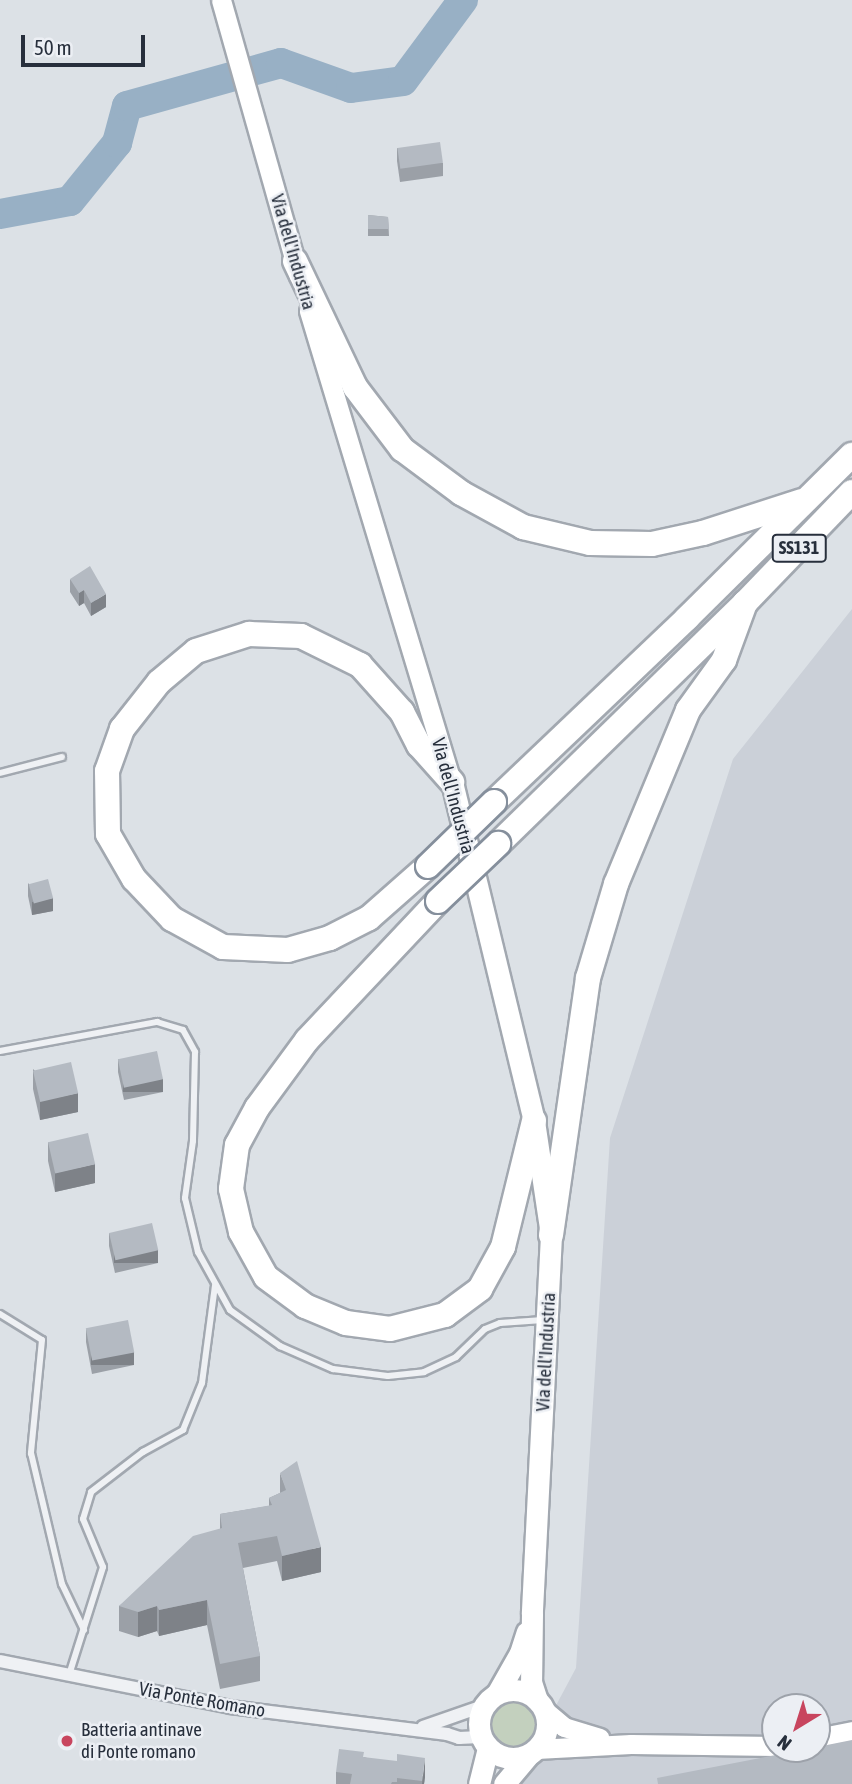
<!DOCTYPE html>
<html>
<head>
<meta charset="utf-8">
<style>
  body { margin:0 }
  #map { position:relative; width:852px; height:1784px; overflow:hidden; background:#dce1e6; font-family:"Asap Condensed",sans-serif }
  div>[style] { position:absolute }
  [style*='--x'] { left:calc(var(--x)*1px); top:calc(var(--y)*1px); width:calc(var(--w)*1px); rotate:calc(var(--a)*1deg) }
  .built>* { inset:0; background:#cbd0d8 }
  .green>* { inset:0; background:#c3d0be }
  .round { border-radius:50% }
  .river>* { height:30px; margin:-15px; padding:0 15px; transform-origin:15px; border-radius:15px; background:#98b0c5 }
  .roads { filter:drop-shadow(2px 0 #a2a8b0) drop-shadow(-2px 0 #a2a8b0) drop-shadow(0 2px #a2a8b0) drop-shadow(0 -2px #a2a8b0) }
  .lane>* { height:6px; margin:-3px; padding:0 3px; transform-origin:3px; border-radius:3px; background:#eff1f4 }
  .street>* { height:12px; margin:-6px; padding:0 6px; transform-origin:6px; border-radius:6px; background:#eff1f4 }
  .secondary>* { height:19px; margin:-9.5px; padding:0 9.5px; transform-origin:9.5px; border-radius:9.5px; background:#fff }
  .primary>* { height:21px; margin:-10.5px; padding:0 10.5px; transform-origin:10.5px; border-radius:10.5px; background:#fff }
  .primary>.ring { margin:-10.5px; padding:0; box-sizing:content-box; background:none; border:21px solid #fff; border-radius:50% }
  .highway>* { height:24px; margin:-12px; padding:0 12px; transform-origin:12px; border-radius:12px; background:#fff }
  .bridges { filter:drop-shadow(2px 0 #858f9c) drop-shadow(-2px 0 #858f9c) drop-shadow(0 2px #858f9c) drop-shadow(0 -2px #858f9c) }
  .highway-bridge>* { height:24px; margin:-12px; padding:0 12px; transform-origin:12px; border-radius:12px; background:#fff }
  .wall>* { inset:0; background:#9ba0a7 }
  .shaded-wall>* { inset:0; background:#7e8288; transform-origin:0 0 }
  .building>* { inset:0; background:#b4bac2; transform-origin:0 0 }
  .dots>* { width:19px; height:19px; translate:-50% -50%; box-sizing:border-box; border:4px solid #eceff4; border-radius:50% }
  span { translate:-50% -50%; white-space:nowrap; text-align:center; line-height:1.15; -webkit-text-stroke:5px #eceff4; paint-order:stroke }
  .shield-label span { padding:2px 5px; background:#eceff4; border:2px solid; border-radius:5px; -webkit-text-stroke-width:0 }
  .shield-label { font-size:18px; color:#272f3c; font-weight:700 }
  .street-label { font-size:19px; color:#272f3c }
  .poi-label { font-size:19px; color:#272f3c }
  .left { translate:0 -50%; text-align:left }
  .north { position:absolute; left:761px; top:1693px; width:70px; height:70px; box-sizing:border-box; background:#eceff4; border:2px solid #9da2aa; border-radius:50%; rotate:218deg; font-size:19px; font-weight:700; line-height:28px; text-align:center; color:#272f3c }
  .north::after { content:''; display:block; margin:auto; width:24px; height:32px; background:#c8455e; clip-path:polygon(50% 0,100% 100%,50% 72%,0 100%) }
  .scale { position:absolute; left:21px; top:35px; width:124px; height:32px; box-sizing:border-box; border:4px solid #272f3c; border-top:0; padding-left:9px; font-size:21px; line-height:24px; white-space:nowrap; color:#272f3c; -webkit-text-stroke:5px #eceff4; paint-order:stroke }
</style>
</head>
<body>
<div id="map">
  <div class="built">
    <i style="clip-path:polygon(evenodd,852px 609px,852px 1784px,514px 1784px,576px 1668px,610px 1138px,733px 759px,852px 609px,775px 1707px,817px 1707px,817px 1749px,775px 1749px,775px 1707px)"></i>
  </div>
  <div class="green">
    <i class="round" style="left:484px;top:1697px;width:56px;height:56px"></i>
  </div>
  <div class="river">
    <i style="--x:0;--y:214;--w:71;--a:-10.5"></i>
    <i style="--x:70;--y:201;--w:75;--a:-51"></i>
    <i style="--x:117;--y:143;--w:38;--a:-75"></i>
    <i style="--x:127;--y:106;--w:160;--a:-15.6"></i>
    <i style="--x:281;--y:63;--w:74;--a:19.7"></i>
    <i style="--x:351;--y:88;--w:52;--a:-7.7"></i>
    <i style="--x:403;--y:81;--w:101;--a:-53.5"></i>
  </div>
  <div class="roads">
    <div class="lane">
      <i style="--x:0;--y:773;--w:64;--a:-14.5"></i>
      <i style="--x:0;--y:1051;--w:160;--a:-10.5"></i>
      <i style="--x:157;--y:1022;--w:27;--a:17"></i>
      <i style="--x:183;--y:1030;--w:25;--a:61"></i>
      <i style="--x:195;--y:1052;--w:89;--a:91.3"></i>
      <i style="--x:193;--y:1141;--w:58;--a:98"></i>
      <i style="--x:185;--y:1198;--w:56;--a:76.5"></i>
      <i style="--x:198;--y:1252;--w:66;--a:61.1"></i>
      <i style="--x:230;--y:1310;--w:62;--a:35.8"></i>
      <i style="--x:280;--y:1346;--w:58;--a:23.5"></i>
      <i style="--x:333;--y:1369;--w:55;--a:7.3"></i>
      <i style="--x:388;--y:1376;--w:36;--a:-6"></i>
      <i style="--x:424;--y:1372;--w:35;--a:-25"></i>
      <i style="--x:456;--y:1357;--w:40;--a:-44"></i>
      <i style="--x:485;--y:1329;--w:16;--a:-22"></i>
      <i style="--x:500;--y:1323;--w:43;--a:-4"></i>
      <i style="--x:0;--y:1314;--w:49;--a:31.8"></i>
      <i style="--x:42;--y:1340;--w:114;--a:95.6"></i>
      <i style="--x:31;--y:1453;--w:135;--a:76.7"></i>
      <i style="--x:62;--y:1584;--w:51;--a:64.4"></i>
      <i style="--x:69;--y:1675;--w:113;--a:-72.5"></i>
      <i style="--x:103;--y:1567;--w:52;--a:-112.6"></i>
      <i style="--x:83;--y:1519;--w:28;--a:-73"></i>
      <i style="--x:91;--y:1492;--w:66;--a:-37.6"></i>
      <i style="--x:143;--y:1452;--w:46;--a:-28.8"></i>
      <i style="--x:183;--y:1430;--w:51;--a:-68"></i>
      <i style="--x:202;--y:1383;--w:99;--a:-82.4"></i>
    </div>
    <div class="street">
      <i style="--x:0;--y:1661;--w:235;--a:11.3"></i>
      <i style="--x:230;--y:1707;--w:219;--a:7.1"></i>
      <i style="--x:447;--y:1734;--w:13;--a:18"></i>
      <i style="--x:459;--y:1738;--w:21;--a:-3"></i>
      <i style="--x:423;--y:1727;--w:64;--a:-19.3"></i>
    </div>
    <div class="secondary">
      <i style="--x:221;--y:0;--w:286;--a:74.2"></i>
      <i style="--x:309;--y:311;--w:488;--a:73.2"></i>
      <i style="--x:544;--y:1710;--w:26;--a:40"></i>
      <i style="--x:564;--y:1727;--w:37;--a:17"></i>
      <i style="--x:817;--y:1738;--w:36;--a:-11"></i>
      <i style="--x:536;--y:1749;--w:95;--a:-3"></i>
      <i style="--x:631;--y:1744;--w:144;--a:0.8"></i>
    </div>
    <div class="primary">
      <i style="--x:452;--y:782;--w:349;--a:76.4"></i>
      <i style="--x:534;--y:1121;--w:115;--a:81.5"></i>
      <i style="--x:551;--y:1235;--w:379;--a:92.9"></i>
      <i style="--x:532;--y:1614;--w:68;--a:90.8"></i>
      <i style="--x:531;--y:1682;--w:19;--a:72"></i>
      <i class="ring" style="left:479px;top:1690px;width:47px;height:47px"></i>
      <i style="--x:498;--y:1692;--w:45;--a:-60.6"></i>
      <i style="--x:520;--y:1653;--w:22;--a:-72"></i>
      <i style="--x:479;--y:1784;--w:37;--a:-76"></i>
      <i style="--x:504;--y:1784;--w:38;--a:-50"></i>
    </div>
    <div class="highway">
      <i style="--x:295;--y:261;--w:140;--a:64.5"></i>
      <i style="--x:355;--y:387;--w:78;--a:52.8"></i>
      <i style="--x:402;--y:449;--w:74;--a:36.7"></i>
      <i style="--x:461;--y:493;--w:71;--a:28.7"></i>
      <i style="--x:523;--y:527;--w:69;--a:13.4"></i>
      <i style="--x:590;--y:543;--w:62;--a:0.9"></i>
      <i style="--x:652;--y:544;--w:52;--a:-12.2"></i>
      <i style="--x:703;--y:533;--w:104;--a:-17.9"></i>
      <i style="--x:494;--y:802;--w:267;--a:-43.6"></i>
      <i style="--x:687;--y:618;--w:232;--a:-44.7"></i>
      <i style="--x:498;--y:844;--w:345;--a:-44.3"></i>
      <i style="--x:745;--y:603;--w:154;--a:-46.1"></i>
      <i style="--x:428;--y:866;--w:79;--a:138.6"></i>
      <i style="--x:369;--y:918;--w:44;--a:152.9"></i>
      <i style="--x:330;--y:938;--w:44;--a:164.1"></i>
      <i style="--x:288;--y:950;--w:65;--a:-177.4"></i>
      <i style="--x:223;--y:947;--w:58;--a:-151.2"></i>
      <i style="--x:172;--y:919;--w:55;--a:-133.5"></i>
      <i style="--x:134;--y:879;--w:52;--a:-120"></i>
      <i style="--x:108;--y:834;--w:63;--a:-90.9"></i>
      <i style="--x:107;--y:771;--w:45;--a:-70.3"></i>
      <i style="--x:122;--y:729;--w:60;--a:-51.8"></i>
      <i style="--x:159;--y:682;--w:48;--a:-40"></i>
      <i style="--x:196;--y:651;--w:56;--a:-17.8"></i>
      <i style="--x:249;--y:634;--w:52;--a:2.2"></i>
      <i style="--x:301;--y:636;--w:66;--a:26.2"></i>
      <i style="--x:360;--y:665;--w:63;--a:48.2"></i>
      <i style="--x:402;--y:712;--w:37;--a:63"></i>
      <i style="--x:419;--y:745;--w:50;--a:48.3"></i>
      <i style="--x:438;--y:901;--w:191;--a:133.3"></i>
      <i style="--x:307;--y:1040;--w:84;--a:126.3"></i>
      <i style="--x:257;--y:1108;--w:42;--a:118.4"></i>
      <i style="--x:237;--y:1145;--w:44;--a:97.8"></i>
      <i style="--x:231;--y:1189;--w:44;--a:76.9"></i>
      <i style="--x:241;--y:1232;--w:51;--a:60.9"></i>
      <i style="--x:266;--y:1277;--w:49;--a:36.6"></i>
      <i style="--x:305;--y:1306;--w:44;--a:22.5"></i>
      <i style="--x:346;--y:1323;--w:44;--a:7.8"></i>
      <i style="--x:390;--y:1329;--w:57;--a:-14.3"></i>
      <i style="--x:445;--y:1315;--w:44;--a:-36.6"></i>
      <i style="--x:480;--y:1289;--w:48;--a:-61.3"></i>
      <i style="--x:503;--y:1247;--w:130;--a:-76.2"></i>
      <i style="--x:551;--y:1235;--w:260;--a:-81.8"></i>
      <i style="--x:588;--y:978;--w:98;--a:-73.4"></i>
      <i style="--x:616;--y:884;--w:188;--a:-67.5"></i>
      <i style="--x:688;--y:710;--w:62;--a:-54.2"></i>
      <i style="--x:724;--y:660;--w:61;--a:-69.8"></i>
    </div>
  </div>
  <div class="bridges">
    <div class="highway-bridge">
      <i style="--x:428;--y:866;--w:92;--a:-44.1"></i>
      <i style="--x:438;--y:901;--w:83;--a:-43.5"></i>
    </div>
  </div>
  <div class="wall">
    <i style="clip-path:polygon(397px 148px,443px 163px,443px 176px,400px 182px,397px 161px)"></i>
    <i style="clip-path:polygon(368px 215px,388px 217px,389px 236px,368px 236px)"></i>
    <i style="clip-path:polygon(70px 579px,106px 607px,91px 616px,84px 603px,79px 606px,70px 592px)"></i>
    <i style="clip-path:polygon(28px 883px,53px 911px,32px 915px,28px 896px)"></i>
    <i style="clip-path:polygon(118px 1059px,163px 1092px,124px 1100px,118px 1072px)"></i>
    <i style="clip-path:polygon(33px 1069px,78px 1112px,40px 1120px,33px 1089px)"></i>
    <i style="clip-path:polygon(48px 1142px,95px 1183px,55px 1192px,48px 1161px)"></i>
    <i style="clip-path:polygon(109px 1233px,158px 1263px,115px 1273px,109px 1246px)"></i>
    <i style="clip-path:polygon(86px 1329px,134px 1365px,92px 1374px,86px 1342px)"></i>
    <i style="clip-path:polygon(280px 1473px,321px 1572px,282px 1581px,277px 1561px,243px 1568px,260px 1656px,260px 1681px,220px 1689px,207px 1625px,159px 1636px,157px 1631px,138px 1637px,119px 1631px,119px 1606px,220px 1529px,220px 1514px,269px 1506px,269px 1498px,280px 1493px)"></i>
    <i style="clip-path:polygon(364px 1757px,425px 1777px,424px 1784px,336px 1784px,336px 1772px)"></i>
  </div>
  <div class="shaded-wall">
    <i style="clip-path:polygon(84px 590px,84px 603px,79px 606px,79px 593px)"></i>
    <i style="clip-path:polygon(106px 594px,106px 607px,91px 616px,91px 603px)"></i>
    <i style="clip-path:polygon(53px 898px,53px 911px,32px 915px,32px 902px)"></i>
    <i style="left:163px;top:1079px;width:13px;height:40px;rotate:90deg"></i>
    <i style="clip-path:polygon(78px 1093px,78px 1112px,40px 1120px,40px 1101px)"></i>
    <i style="clip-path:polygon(95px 1164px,95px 1183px,55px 1192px,55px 1173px)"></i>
    <i style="left:158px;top:1250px;width:13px;height:44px;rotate:90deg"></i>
    <i style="left:134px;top:1352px;width:13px;height:43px;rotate:90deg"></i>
    <i style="clip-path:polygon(321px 1547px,321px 1572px,282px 1581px,282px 1556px)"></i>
    <i style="clip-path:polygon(207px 1600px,207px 1625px,159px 1636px,159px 1610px)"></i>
    <i style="clip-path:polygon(157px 1606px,157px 1631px,138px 1637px,138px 1612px)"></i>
    <i style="clip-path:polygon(425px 1758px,425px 1777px,424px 1784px,422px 1784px)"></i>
  </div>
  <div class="building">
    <i style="left:440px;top:142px;width:21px;height:43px;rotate:82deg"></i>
    <i style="clip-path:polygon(368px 215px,388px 217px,389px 229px,368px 229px)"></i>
    <i style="clip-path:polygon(90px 566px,106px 594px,91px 603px,84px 590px,79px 593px,70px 579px)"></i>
    <i style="left:48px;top:879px;width:20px;height:20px;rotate:75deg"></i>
    <i style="left:157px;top:1051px;width:29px;height:40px;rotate:78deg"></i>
    <i style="left:71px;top:1062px;width:32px;height:39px;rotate:77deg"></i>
    <i style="left:88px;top:1133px;width:32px;height:41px;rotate:77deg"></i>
    <i style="left:152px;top:1223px;width:28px;height:44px;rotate:77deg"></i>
    <i style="left:128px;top:1320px;width:33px;height:43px;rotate:79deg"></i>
    <i style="clip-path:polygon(297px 1461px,321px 1547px,282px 1556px,277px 1536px,238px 1543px,260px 1656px,220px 1664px,207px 1600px,159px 1610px,157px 1606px,138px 1612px,119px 1606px,193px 1536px,222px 1528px,220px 1514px,272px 1505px,269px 1498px,286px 1490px,280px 1473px)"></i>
    <i style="clip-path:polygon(852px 1740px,852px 1784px,658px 1784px,657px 1778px,807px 1749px,817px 1749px,817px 1747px)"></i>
    <i style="clip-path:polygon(339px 1749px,364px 1752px,363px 1757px,397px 1761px,397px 1754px,425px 1758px,422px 1781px,397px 1778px,397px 1782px,392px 1782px,391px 1784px,350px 1784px,352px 1774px,336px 1772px)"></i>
  </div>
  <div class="dots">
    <i style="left:67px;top:1741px;background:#c8455e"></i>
  </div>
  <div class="shield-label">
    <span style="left:799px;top:548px">SS131</span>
  </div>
  <div class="street-label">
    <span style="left:293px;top:252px;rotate:74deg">Via dell'Industria</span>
    <span style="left:453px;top:796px;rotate:75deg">Via dell'Industria</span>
    <span style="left:546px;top:1352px;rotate:-87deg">Via dell'Industria</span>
    <span style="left:202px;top:1700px;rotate:10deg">Via Ponte Romano</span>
  </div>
  <div class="poi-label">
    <span class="left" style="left:81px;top:1741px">Batteria antinave<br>di Ponte romano</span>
  </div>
  <div class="north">N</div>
  <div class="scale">50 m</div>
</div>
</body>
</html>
